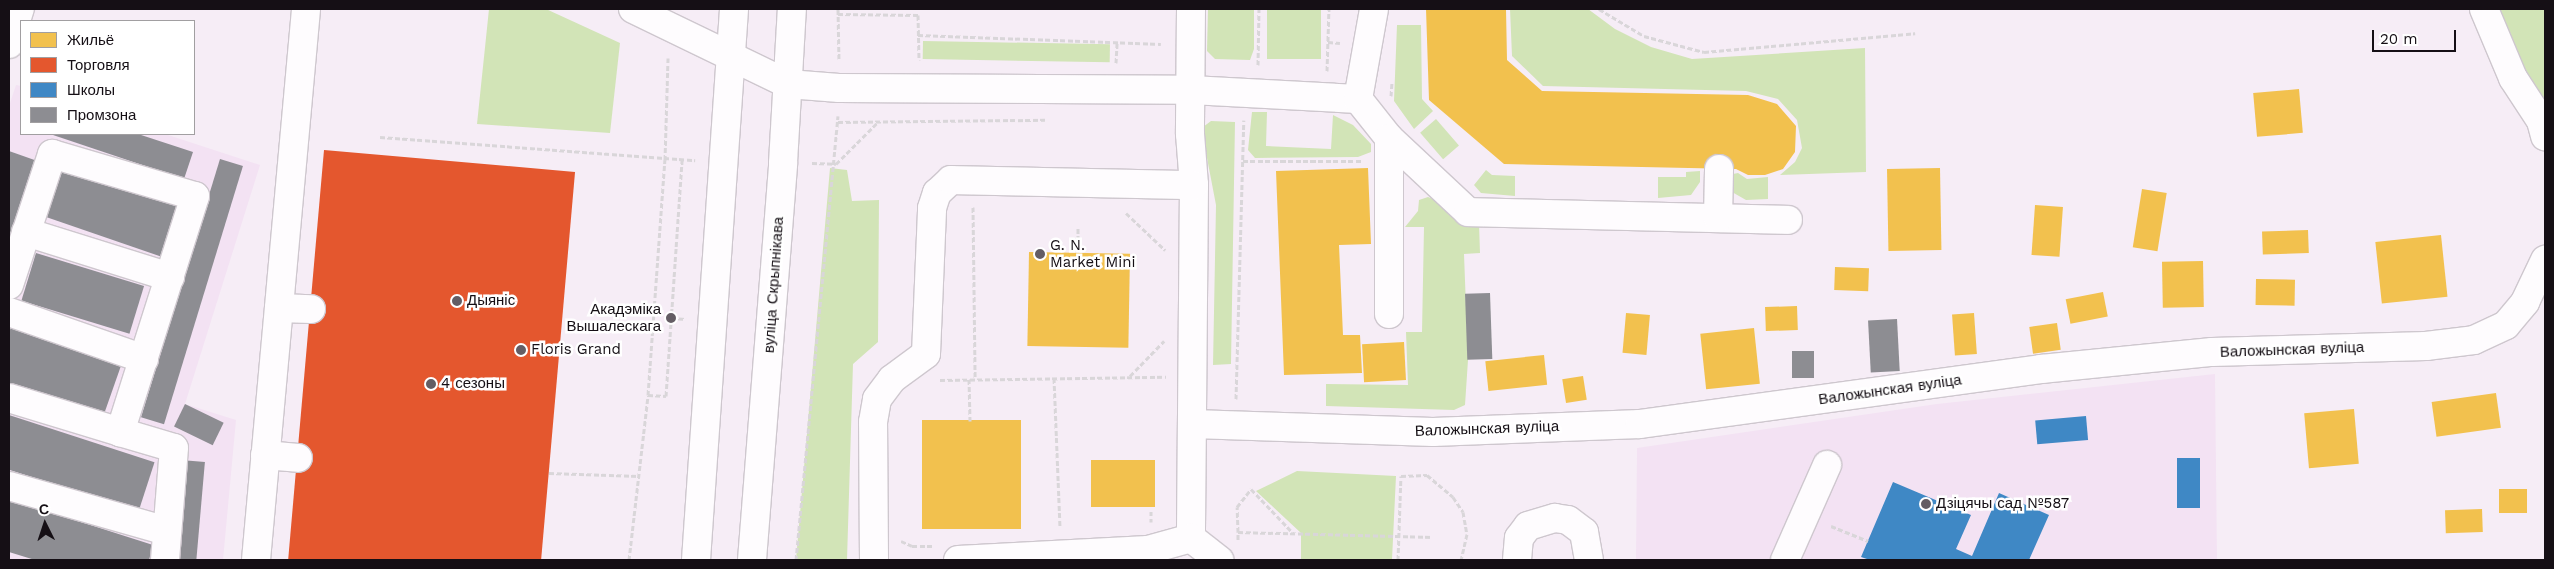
<!DOCTYPE html>
<html>
<head>
<meta charset="utf-8">
<style>
  body { margin:0 }
  #map { position:relative; width:2554px; height:569px; overflow:hidden; background:#f6edf6; font-family:"Work Sans",sans-serif }
  div>[style] { position:absolute }
  [style*='--x'] { left:calc(var(--x)*1px); top:calc(var(--y)*1px); width:calc(var(--w)*1px); rotate:calc(var(--a)*1deg) }
  .built>* { inset:0; background:#f3e2f3 }
  .green>* { inset:0; background:#d2e4b7; transform-origin:0 0 }
  .homes>* { inset:0; background:#f2c14e; transform-origin:0 0 }
  .shops>* { inset:0; background:#e4572e; transform-origin:0 0 }
  .schools>* { inset:0; background:#3f88c5; transform-origin:0 0 }
  .industry>* { inset:0; background:#8d8d92; transform-origin:0 0 }
  .path>* { height:3px; margin-top:-1.5px; transform-origin:0; background:repeating-linear-gradient(90deg,#d9d6d9 0 5px,transparent 0 7.5px) }
  .roads { filter:drop-shadow(1px 0 #cec7ce) drop-shadow(-1px 0 #cec7ce) drop-shadow(0 1px #cec7ce) drop-shadow(0 -1px #cec7ce) }
  .minor>* { height:28px; margin:-14px; padding:0 14px; transform-origin:14px; border-radius:14px; background:#fefcfe }
  .major>* { height:28px; margin:-14px; padding:0 14px; transform-origin:14px; border-radius:14px; background:#fefcfe }
  .dots>* { width:14px; height:14px; translate:-50% -50%; box-sizing:border-box; border:2px solid #fff; border-radius:50% }
  span { translate:-50% -50%; white-space:nowrap; text-align:center; line-height:1.15; -webkit-text-stroke:5px #fff; paint-order:stroke }
  .poi-label { font-size:15px; color:#150f15 }
  .left { translate:0 -50%; text-align:left }
  .right { translate:-100% -50%; text-align:right }
  .street-label { font-size:15px; color:#150f15 }
  .frame { position:absolute; inset:0; border:10px solid #150f15; pointer-events:none }
  .legend { position:absolute; left:20px; top:20px; width:175px; height:115px; box-sizing:border-box; background:#fff; border:1px solid #a19fa1; margin:0; padding:6px 9px; list-style:none; font-size:15px; color:#150f15 }
  .legend li { display:flex; align-items:center; gap:10px; height:25px }
  .legend b { width:25px; border:1px solid #a19fa1 }
  .north { position:absolute; left:20px; top:499px; width:50px; height:50px; -webkit-text-stroke:4px #fff; paint-order:stroke; rotate:356deg; font-size:14px; font-weight:700; line-height:20px; text-align:center; color:#150f15 }
  .north::after { content:''; display:block; margin:auto; width:18px; height:22px; background:#150f15; clip-path:polygon(50% 0,100% 100%,50% 72%,0 100%) }
  .scale { position:absolute; left:2372px; top:30px; width:84px; height:22px; box-sizing:border-box; border:2px solid #150f15; border-top:0; padding-left:6px; font-size:15px; line-height:18px; white-space:nowrap; color:#150f15; -webkit-text-stroke:4px #fff; paint-order:stroke }
</style>
</head>
<body>
<div id="map">
  <div class="built">
    <i style="clip-path:polygon(16px 85px,21px 86px,21px 134px,165px 134px,260px 165px,185px 404px,236px 420px,223px 560px,9px 560px,9px 106px)"></i>
    <i style="clip-path:polygon(2215px 374px,2217px 560px,1636px 560px,1637px 448px,1937px 404px)"></i>
  </div>
  <div class="green">
    <i style="clip-path:polygon(489px 9px,546px 9px,620px 43px,610px 133px,477px 124px)"></i>
    <i style="clip-path:polygon(1208px 9px,1254px 9px,1254px 49px,1250px 60px,1215px 59px,1207px 51px)"></i>
    <i style="left:1267px;top:9px;width:54px;height:50px"></i>
    <i style="clip-path:polygon(1510px 9px,1588px 9px,1615px 29px,1651px 47px,1692px 59px,1865px 48px,1866px 172px,1780px 175px,1795px 162px,1802px 148px,1797px 120px,1778px 99px,1746px 91px,1543px 86px,1512px 56px)"></i>
    <i style="clip-path:polygon(2489px 9px,2545px 9px,2545px 138px)"></i>
    <i style="clip-path:polygon(1397px 25px,1421px 25px,1422px 99px,1433px 111px,1414px 129px,1394px 101px)"></i>
    <i style="left:923px;top:41px;width:187px;height:18px;rotate:1deg"></i>
    <i style="clip-path:polygon(1252px 112px,1267px 112px,1266px 146px,1331px 149px,1333px 115px,1353px 125px,1371px 144px,1371px 152px,1358px 157px,1255px 158px,1248px 150px)"></i>
    <i style="left:1436px;top:119px;width:35px;height:21px;rotate:49deg"></i>
    <i style="clip-path:polygon(1211px 121px,1235px 122px,1231px 364px,1213px 365px,1216px 205px,1203px 137px,1203px 127px)"></i>
    <i style="clip-path:polygon(830px 168px,847px 170px,852px 201px,879px 200px,878px 342px,853px 364px,847px 560px,796px 560px)"></i>
    <i style="clip-path:polygon(1486px 170px,1492px 175px,1515px 176px,1515px 196px,1481px 193px,1474px 185px)"></i>
    <i style="clip-path:polygon(1700px 171px,1700px 182px,1691px 195px,1658px 198px,1658px 177px,1686px 177px,1686px 172px)"></i>
    <i style="clip-path:polygon(1738px 173px,1747px 179px,1768px 177px,1768px 199px,1746px 200px,1732px 192px,1728px 175px)"></i>
    <i style="clip-path:polygon(1428px 197px,1440px 202px,1460px 224px,1479px 223px,1480px 253px,1464px 254px,1468px 360px,1465px 405px,1454px 410px,1326px 406px,1326px 384px,1408px 385px,1406px 332px,1422px 332px,1424px 227px,1405px 227px,1418px 211px,1419px 200px)"></i>
    <i style="clip-path:polygon(1297px 471px,1396px 476px,1392px 560px,1301px 560px,1301px 533px,1256px 491px)"></i>
  </div>
  <div class="homes">
    <i style="clip-path:polygon(1426px 9px,1506px 9px,1507px 60px,1542px 91px,1748px 95px,1777px 104px,1796px 126px,1795px 152px,1783px 169px,1765px 175px,1748px 175px,1736px 169px,1504px 164px,1429px 100px)"></i>
    <i style="left:2299px;top:89px;width:44px;height:46px;rotate:85deg"></i>
    <i style="clip-path:polygon(1368px 168px,1371px 244px,1339px 245px,1343px 335px,1360px 335px,1362px 373px,1284px 375px,1276px 171px)"></i>
    <i style="left:1940px;top:168px;width:82px;height:53px;rotate:89deg"></i>
    <i style="left:2142px;top:189px;width:25px;height:59px;rotate:9deg"></i>
    <i style="left:2035px;top:205px;width:28px;height:50px;rotate:4deg"></i>
    <i style="left:2308px;top:230px;width:23px;height:46px;rotate:88deg"></i>
    <i style="left:2441px;top:235px;width:62px;height:66px;rotate:84deg"></i>
    <i style="left:1029px;top:252px;width:101px;height:94px;rotate:1deg"></i>
    <i style="left:2203px;top:261px;width:46px;height:41px;rotate:89deg"></i>
    <i style="left:1835px;top:267px;width:34px;height:23px;rotate:2deg"></i>
    <i style="left:2256px;top:279px;width:39px;height:26px;rotate:1deg"></i>
    <i style="left:2103px;top:292px;width:25px;height:38px;rotate:79deg"></i>
    <i style="left:1797px;top:306px;width:24px;height:32px;rotate:88deg"></i>
    <i style="left:1626px;top:313px;width:24px;height:40px;rotate:5deg"></i>
    <i style="left:1974px;top:313px;width:41px;height:22px;rotate:86deg"></i>
    <i style="left:2057px;top:323px;width:27px;height:28px;rotate:82deg"></i>
    <i style="left:1754px;top:328px;width:56px;height:54px;rotate:84deg"></i>
    <i style="left:1404px;top:342px;width:38px;height:42px;rotate:87deg"></i>
    <i style="left:1544px;top:355px;width:30px;height:59px;rotate:84deg"></i>
    <i style="left:1583px;top:376px;width:24px;height:21px;rotate:81deg"></i>
    <i style="left:2496px;top:393px;width:35px;height:65px;rotate:82deg"></i>
    <i style="left:2354px;top:409px;width:55px;height:50px;rotate:85deg"></i>
    <i style="left:1021px;top:420px;width:109px;height:99px;rotate:90deg"></i>
    <i style="left:1155px;top:460px;width:47px;height:64px;rotate:90deg"></i>
    <i style="left:2499px;top:489px;width:28px;height:24px"></i>
    <i style="left:2482px;top:509px;width:23px;height:37px;rotate:88deg"></i>
  </div>
  <div class="shops">
    <i style="left:324px;top:150px;width:252px;height:411px;rotate:5deg"></i>
  </div>
  <div class="schools">
    <i style="left:2086px;top:416px;width:24px;height:51px;rotate:85deg"></i>
    <i style="left:2177px;top:458px;width:23px;height:50px"></i>
    <i style="clip-path:polygon(1893px 482px,1971px 515px,1956px 549px,1972px 556px,1999px 493px,2049px 515px,2029px 560px,1870px 560px,1861px 557px)"></i>
  </div>
  <div class="industry">
    <i style="clip-path:polygon(50px 134px,138px 134px,193px 152px,184px 179px)"></i>
    <i style="clip-path:polygon(9px 151px,43px 163px,9px 262px)"></i>
    <i style="left:220px;top:159px;width:24px;height:270px;rotate:17deg"></i>
    <i style="left:64px;top:165px;width:122px;height:55px;rotate:19deg"></i>
    <i style="left:36px;top:253px;width:113px;height:50px;rotate:17deg"></i>
    <i style="left:1490px;top:293px;width:66px;height:25px;rotate:88deg"></i>
    <i style="left:1897px;top:319px;width:52px;height:29px;rotate:87deg"></i>
    <i style="clip-path:polygon(13px 321px,123px 360px,103px 417px,9px 384px,9px 333px)"></i>
    <i style="left:1792px;top:351px;width:22px;height:27px"></i>
    <i style="left:185px;top:404px;width:43px;height:25px;rotate:26deg"></i>
    <i style="left:9px;top:415px;width:153px;height:52px;rotate:18deg"></i>
    <i style="left:181px;top:460px;width:24px;height:100px;rotate:5deg"></i>
    <i style="clip-path:polygon(9px 499px,153px 545px,149px 560px,35px 560px,9px 552px)"></i>
  </div>
  <div class="path">
    <i style="--x:838;--y:9;--w:50;--a:88.9"></i>
    <i style="--x:1599;--y:9;--w:52;--a:31"></i>
    <i style="--x:1644;--y:36;--w:62;--a:14.9"></i>
    <i style="--x:1704;--y:52;--w:212;--a:-5.1"></i>
    <i style="--x:838;--y:14;--w:80;--a:0.7"></i>
    <i style="--x:918;--y:15;--w:45;--a:88.7"></i>
    <i style="--x:918;--y:35;--w:243;--a:2.1"></i>
    <i style="--x:1328;--y:42;--w:12;--a:5"></i>
    <i style="--x:1116;--y:63;--w:22;--a:-87"></i>
    <i style="--x:1258;--y:65;--w:56;--a:-89"></i>
    <i style="--x:1327;--y:71;--w:62;--a:-88.2"></i>
    <i style="--x:1391;--y:96;--w:14;--a:-86"></i>
    <i style="--x:838;--y:122;--w:207;--a:-0.6"></i>
    <i style="--x:380;--y:137;--w:316;--a:4.2"></i>
    <i style="--x:1243;--y:161;--w:119;--a:0"></i>
    <i style="--x:812;--y:163;--w:24;--a:2"></i>
    <i style="--x:836;--y:164;--w:59;--a:-45"></i>
    <i style="--x:973;--y:207;--w:172;--a:89.3"></i>
    <i style="--x:1126;--y:213;--w:54;--a:43.5"></i>
    <i style="--x:1078;--y:228;--w:24;--a:90"></i>
    <i style="--x:671;--y:318;--w:15;--a:4"></i>
    <i style="--x:1130;--y:376;--w:49;--a:-45.8"></i>
    <i style="--x:1054;--y:378;--w:149;--a:87.7"></i>
    <i style="--x:969;--y:379;--w:42;--a:88.6"></i>
    <i style="--x:940;--y:380;--w:226;--a:-0.8"></i>
    <i style="--x:648;--y:395;--w:18;--a:3"></i>
    <i style="--x:666;--y:396;--w:237;--a:-86.1"></i>
    <i style="--x:1236;--y:399;--w:279;--a:-88.4"></i>
    <i style="--x:549;--y:473;--w:90;--a:1.9"></i>
    <i style="--x:1151;--y:511;--w:11;--a:90"></i>
    <i style="--x:1831;--y:526;--w:40;--a:22"></i>
    <i style="--x:1238;--y:532;--w:25;--a:-92"></i>
    <i style="--x:1237;--y:507;--w:23;--a:-52"></i>
    <i style="--x:1251;--y:489;--w:61;--a:46.3"></i>
    <i style="--x:1238;--y:540;--w:8;--a:-90"></i>
    <i style="--x:1238;--y:532;--w:195;--a:1.5"></i>
    <i style="--x:901;--y:541;--w:12;--a:24"></i>
    <i style="--x:912;--y:546;--w:22;--a:0"></i>
    <i style="--x:629;--y:560;--w:166;--a:-83.4"></i>
    <i style="--x:648;--y:395;--w:236;--a:-85.9"></i>
    <i style="--x:665;--y:160;--w:102;--a:-88.3"></i>
    <i style="--x:796;--y:560;--w:446;--a:-84.6"></i>
    <i style="--x:1398;--y:560;--w:84;--a:-88"></i>
    <i style="--x:1401;--y:476;--w:26;--a:-2"></i>
    <i style="--x:1427;--y:475;--w:34;--a:40"></i>
    <i style="--x:1453;--y:497;--w:18;--a:56"></i>
    <i style="--x:1463;--y:512;--w:22;--a:80"></i>
    <i style="--x:1467;--y:534;--w:27;--a:103"></i>
  </div>
  <div class="roads">
    <div class="minor">
      <i style="--x:633;--y:9;--w:172;--a:25.8"></i>
      <i style="--x:788;--y:84;--w:51;--a:4.5"></i>
      <i style="--x:839;--y:88;--w:352;--a:0.3"></i>
      <i style="--x:1191;--y:90;--w:167;--a:3.1"></i>
      <i style="--x:1358;--y:99;--w:91;--a:-79.9"></i>
      <i style="--x:1191;--y:9;--w:125;--a:90.5"></i>
      <i style="--x:1190;--y:134;--w:51;--a:85.5"></i>
      <i style="--x:1194;--y:185;--w:353;--a:90.5"></i>
      <i style="--x:1191;--y:538;--w:36;--a:38"></i>
      <i style="--x:2484;--y:9;--w:75;--a:67.2"></i>
      <i style="--x:2513;--y:78;--w:51;--a:56.9"></i>
      <i style="--x:2541;--y:121;--w:16;--a:75"></i>
      <i style="--x:9;--y:44;--w:37;--a:-73"></i>
      <i style="--x:1358;--y:99;--w:50;--a:51.5"></i>
      <i style="--x:1389;--y:138;--w:108;--a:43.1"></i>
      <i style="--x:1468;--y:212;--w:320;--a:1.4"></i>
      <i style="--x:1389;--y:138;--w:176;--a:90"></i>
      <i style="--x:1718;--y:218;--w:49;--a:-88.8"></i>
      <i style="--x:26;--y:232;--w:151;--a:17.4"></i>
      <i style="--x:9;--y:285;--w:138;--a:-71.8"></i>
      <i style="--x:52;--y:154;--w:149;--a:16.4"></i>
      <i style="--x:195;--y:196;--w:248;--a:107.6"></i>
      <i style="--x:120;--y:432;--w:56;--a:16.5"></i>
      <i style="--x:174;--y:448;--w:112;--a:94.6"></i>
      <i style="--x:279;--y:308;--w:32;--a:2"></i>
      <i style="--x:9;--y:312;--w:143;--a:19.2"></i>
      <i style="--x:9;--y:398;--w:116;--a:17"></i>
      <i style="--x:1193;--y:424;--w:240;--a:1.9"></i>
      <i style="--x:1433;--y:432;--w:207;--a:-2.2"></i>
      <i style="--x:1640;--y:424;--w:405;--a:-7.8"></i>
      <i style="--x:2041;--y:369;--w:172;--a:-5.7"></i>
      <i style="--x:2212;--y:352;--w:214;--a:-1.6"></i>
      <i style="--x:2426;--y:346;--w:48;--a:-7.1"></i>
      <i style="--x:2474;--y:340;--w:35;--a:-25"></i>
      <i style="--x:2506;--y:325;--w:30;--a:-50"></i>
      <i style="--x:2525;--y:302;--w:47;--a:-64.5"></i>
      <i style="--x:265;--y:455;--w:33;--a:5"></i>
      <i style="--x:9;--y:486;--w:164;--a:15.9"></i>
      <i style="--x:256;--y:560;--w:553;--a:-84.81"></i>
      <i style="--x:874;--y:560;--w:138;--a:-90.4"></i>
      <i style="--x:873;--y:422;--w:23;--a:-80"></i>
      <i style="--x:877;--y:399;--w:25;--a:-53"></i>
      <i style="--x:892;--y:379;--w:42;--a:-36.3"></i>
      <i style="--x:926;--y:354;--w:146;--a:-87.6"></i>
      <i style="--x:932;--y:208;--w:16;--a:-72"></i>
      <i style="--x:937;--y:193;--w:19;--a:-43"></i>
      <i style="--x:951;--y:180;--w:243;--a:1.2"></i>
      <i style="--x:958;--y:560;--w:190;--a:-3"></i>
      <i style="--x:1148;--y:550;--w:45;--a:-15.6"></i>
      <i style="--x:1517;--y:560;--w:22;--a:-85"></i>
      <i style="--x:1519;--y:538;--w:15;--a:-53"></i>
      <i style="--x:1528;--y:526;--w:28;--a:-17"></i>
      <i style="--x:1555;--y:518;--w:13;--a:9"></i>
      <i style="--x:1568;--y:520;--w:20;--a:37"></i>
      <i style="--x:1584;--y:532;--w:28;--a:80"></i>
      <i style="--x:1785;--y:560;--w:104;--a:-66.1"></i>
    </div>
    <div class="major">
      <i style="--x:696;--y:560;--w:552;--a:-86.05"></i>
      <i style="--x:752;--y:560;--w:398;--a:-85.5"></i>
      <i style="--x:783;--y:163;--w:154;--a:-86.7"></i>
    </div>
  </div>
  <div class="dots">
    <i style="left:1040px;top:254px;background:#645d64"></i>
    <i style="left:457px;top:301px;background:#645d64"></i>
    <i style="left:671px;top:318px;background:#645d64"></i>
    <i style="left:521px;top:350px;background:#645d64"></i>
    <i style="left:431px;top:384px;background:#645d64"></i>
    <i style="left:1926px;top:504px;background:#645d64"></i>
  </div>
  <div class="poi-label">
    <span class="left" style="left:1050px;top:254px">G. N.<br>Market Mini</span>
    <span class="left" style="left:467px;top:301px">Дыяніс</span>
    <span class="right" style="left:661px;top:318px">Акадэміка<br>Вышалескага</span>
    <span class="left" style="left:531px;top:350px">Floris Grand</span>
    <span class="left" style="left:441px;top:384px">4 сезоны</span>
    <span class="left" style="left:1936px;top:504px">Дзіцячы сад №587</span>
  </div>
  <div class="street-label">
    <span style="left:774px;top:285px;rotate:-86deg">вуліца Скрыпнікава</span>
    <span style="left:2292px;top:350px;rotate:-2deg">Валожынская вуліца</span>
    <span style="left:1890px;top:390px;rotate:-8deg">Валожынская вуліца</span>
    <span style="left:1487px;top:429px;rotate:-2deg">Валожынская вуліца</span>
  </div>
  <div class="frame"></div>
  <ul class="legend">
  <li><b style="height:14px;background:#f2c14e"></b>Жильё</li>
  <li><b style="height:14px;background:#e4572e"></b>Торговля</li>
  <li><b style="height:14px;background:#3f88c5"></b>Школы</li>
  <li><b style="height:14px;background:#8d8d92"></b>Промзона</li>
  </ul>
  <div class="north">С</div>
  <div class="scale">20 m</div>
</div>
</body>
</html>
